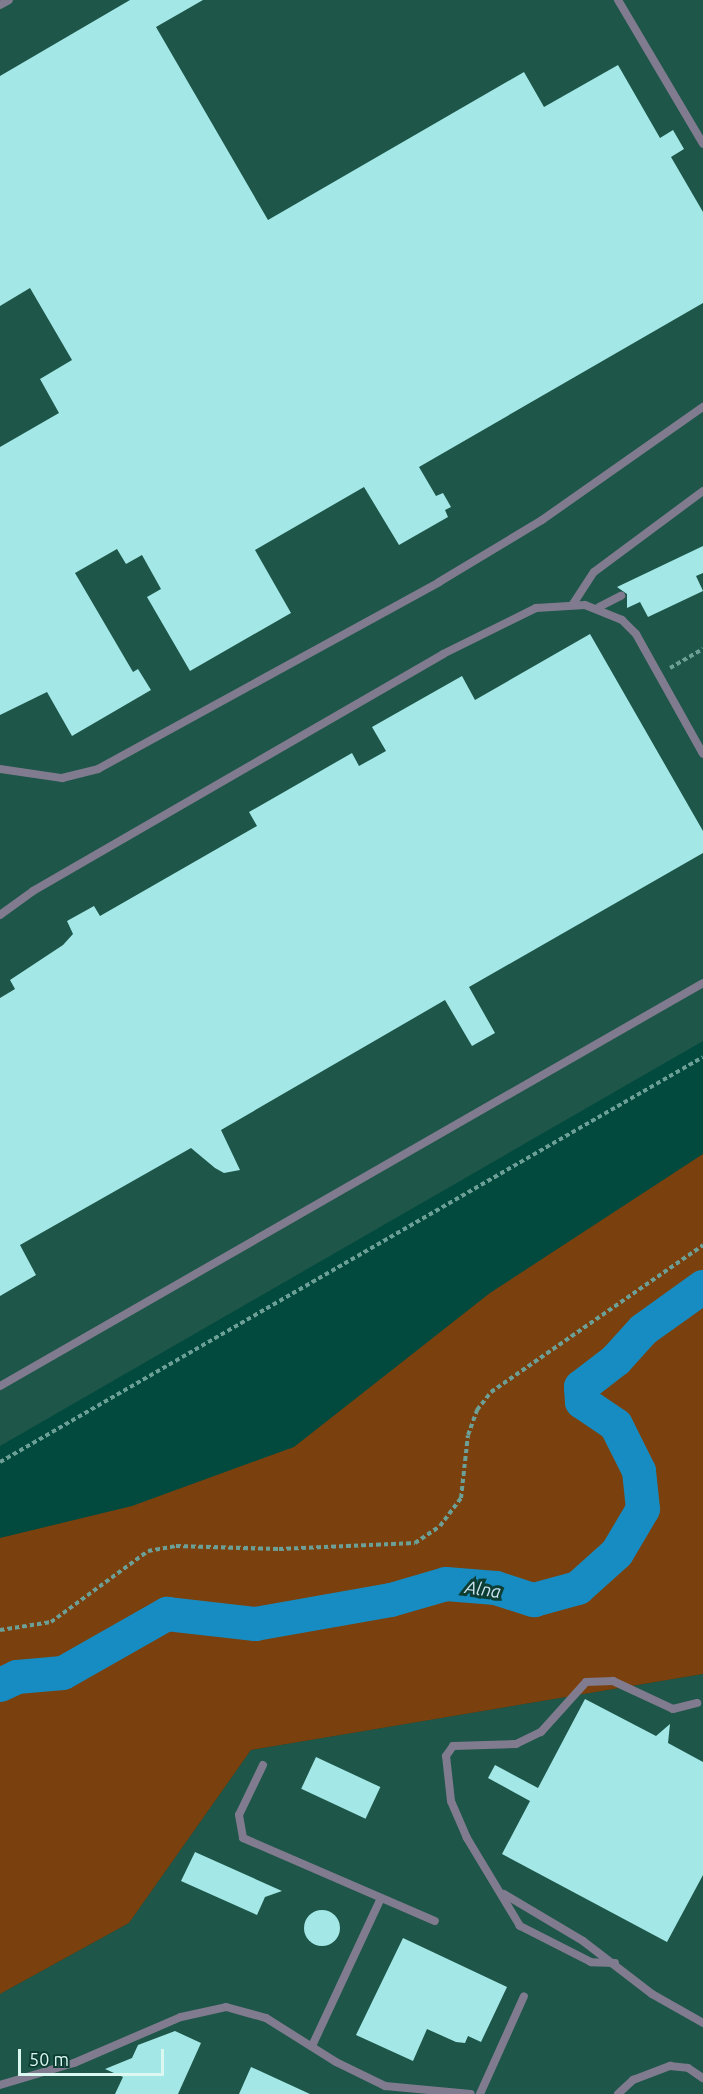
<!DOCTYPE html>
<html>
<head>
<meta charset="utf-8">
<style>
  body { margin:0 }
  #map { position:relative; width:703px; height:2094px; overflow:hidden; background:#024a3e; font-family:Ubuntu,sans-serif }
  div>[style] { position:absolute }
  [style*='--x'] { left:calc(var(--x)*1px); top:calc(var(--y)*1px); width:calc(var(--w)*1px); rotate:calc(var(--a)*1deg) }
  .built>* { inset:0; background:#1e5649 }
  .green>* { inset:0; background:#7a410e }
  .river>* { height:34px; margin:-17px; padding:0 17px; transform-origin:17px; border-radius:17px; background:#178cc2 }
  .building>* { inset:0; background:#a3e7e6; transform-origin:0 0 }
  .round { border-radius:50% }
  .path>* { height:4px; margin-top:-2px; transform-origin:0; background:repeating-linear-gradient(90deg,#6c9f95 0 4.5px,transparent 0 7.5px) }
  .lane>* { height:8px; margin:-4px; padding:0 4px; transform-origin:4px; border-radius:4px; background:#807b8f }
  span { translate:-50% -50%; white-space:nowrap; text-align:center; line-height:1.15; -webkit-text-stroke:6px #0d3e34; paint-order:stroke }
  .water-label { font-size:18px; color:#cce3f1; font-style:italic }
  .scale { position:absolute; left:18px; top:2049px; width:146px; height:27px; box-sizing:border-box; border:3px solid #daf8ef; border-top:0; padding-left:8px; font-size:18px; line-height:21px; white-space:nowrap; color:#daf8ef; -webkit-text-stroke:4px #0d3e34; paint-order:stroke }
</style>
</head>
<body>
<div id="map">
  <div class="built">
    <i style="clip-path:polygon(0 0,703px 0,703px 1041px,0 1446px)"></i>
    <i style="clip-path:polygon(703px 1674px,703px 2094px,0 2094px,0 1994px,129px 1923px,251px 1750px)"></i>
  </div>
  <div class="green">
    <i style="clip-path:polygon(703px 1154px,703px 1674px,251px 1750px,129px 1923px,0 1994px,0 1538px,132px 1506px,294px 1447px,490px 1293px)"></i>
  </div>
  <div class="river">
    <i style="--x:0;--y:1685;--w:19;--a:-25"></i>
    <i style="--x:17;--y:1677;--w:46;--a:-5"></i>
    <i style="--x:63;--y:1673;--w:120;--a:-29.6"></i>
    <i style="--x:167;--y:1614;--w:89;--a:6.5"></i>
    <i style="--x:255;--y:1624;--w:138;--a:-10"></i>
    <i style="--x:391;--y:1600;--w:57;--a:-16.2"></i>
    <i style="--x:446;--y:1584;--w:50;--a:4.6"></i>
    <i style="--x:496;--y:1588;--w:40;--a:18"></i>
    <i style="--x:534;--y:1600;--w:46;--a:-15.3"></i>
    <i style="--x:578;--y:1588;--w:52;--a:-41.9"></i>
    <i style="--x:617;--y:1553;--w:51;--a:-59.4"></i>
    <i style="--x:643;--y:1509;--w:38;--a:-96"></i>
    <i style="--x:639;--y:1471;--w:51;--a:-116.6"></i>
    <i style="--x:616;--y:1425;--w:41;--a:-145.9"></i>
    <i style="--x:582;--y:1402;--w:15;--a:-94"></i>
    <i style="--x:581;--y:1387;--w:44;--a:-37.6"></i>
    <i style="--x:616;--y:1360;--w:40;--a:-48"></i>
    <i style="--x:643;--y:1330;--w:74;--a:-35.6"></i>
  </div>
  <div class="building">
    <i style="clip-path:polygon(130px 0,203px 0,156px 27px,268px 220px,524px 72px,544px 107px,618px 65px,660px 138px,673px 130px,684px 149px,671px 157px,703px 212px,703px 303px,419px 467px,436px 496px,443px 493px,451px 507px,445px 510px,448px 517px,399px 545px,364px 487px,255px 550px,291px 613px,190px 671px,147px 597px,161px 589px,142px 555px,126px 564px,117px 549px,75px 573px,133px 672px,138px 669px,151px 690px,72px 736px,47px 692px,0 715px,0 447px,59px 413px,40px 379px,72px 360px,30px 288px,0 306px,0 76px)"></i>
    <i style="clip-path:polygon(703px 546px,703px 573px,696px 576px,703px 591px,648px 617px,640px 602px,627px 608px,627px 594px,617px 587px)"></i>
    <i style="clip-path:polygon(590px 634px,703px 831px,703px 853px,469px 987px,495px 1033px,472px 1046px,445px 1000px,221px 1130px,240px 1170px,224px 1173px,215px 1168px,191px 1148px,20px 1245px,36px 1275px,0 1296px,0 998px,15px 989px,10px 980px,63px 945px,73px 934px,67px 921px,94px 906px,100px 916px,257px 826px,249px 812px,352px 753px,359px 766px,386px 751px,372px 727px,462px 676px,475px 700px)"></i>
    <i style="clip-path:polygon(585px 1699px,656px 1736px,670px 1724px,668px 1743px,703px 1762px,703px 1875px,667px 1942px,502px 1854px,530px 1801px,488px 1778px,495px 1765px,538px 1788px)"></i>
    <i style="left:316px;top:1757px;width:71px;height:35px;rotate:25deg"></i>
    <i style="clip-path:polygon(195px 1852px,282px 1891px,265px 1897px,257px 1915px,181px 1881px)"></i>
    <i class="round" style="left:304px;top:1910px;width:36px;height:36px"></i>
    <i style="clip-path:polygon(403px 1938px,507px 1987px,481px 2042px,468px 2036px,465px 2043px,456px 2042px,427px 2029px,413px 2061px,356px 2035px)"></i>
    <i style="clip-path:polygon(175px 2031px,201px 2043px,178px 2094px,115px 2094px,123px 2077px,105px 2069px,132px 2058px,138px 2045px)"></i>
    <i style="clip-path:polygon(251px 2067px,310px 2094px,239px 2094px)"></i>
  </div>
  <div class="path">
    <i style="--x:670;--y:668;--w:38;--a:-30"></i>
    <i style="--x:0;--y:1462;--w:811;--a:-29.95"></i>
    <i style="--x:0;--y:1630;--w:52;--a:-8.9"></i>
    <i style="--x:51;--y:1622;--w:120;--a:-36.2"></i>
    <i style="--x:148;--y:1551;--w:28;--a:-10"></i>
    <i style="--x:176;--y:1546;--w:103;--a:1.7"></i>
    <i style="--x:279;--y:1549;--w:136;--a:-2.5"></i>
    <i style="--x:415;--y:1543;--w:30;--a:-34"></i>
    <i style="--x:440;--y:1526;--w:35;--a:-53"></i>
    <i style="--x:461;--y:1498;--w:63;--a:-83.7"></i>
    <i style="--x:468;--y:1435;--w:27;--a:-70"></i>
    <i style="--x:477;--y:1410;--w:23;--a:-52"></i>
    <i style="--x:491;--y:1392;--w:258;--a:-34.7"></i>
  </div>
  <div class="lane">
    <i style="--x:618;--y:0;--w:167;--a:59.4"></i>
    <i style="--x:0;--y:5;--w:10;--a:-29"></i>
    <i style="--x:573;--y:604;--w:38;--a:-57"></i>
    <i style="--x:594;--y:572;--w:136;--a:-36.6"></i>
    <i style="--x:599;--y:607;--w:25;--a:-27"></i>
    <i style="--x:0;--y:769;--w:63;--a:8.3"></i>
    <i style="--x:62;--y:778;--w:37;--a:-14"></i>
    <i style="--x:98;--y:769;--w:389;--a:-28.7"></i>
    <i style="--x:439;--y:582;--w:120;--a:-31"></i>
    <i style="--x:542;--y:520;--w:197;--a:-35.1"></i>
    <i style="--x:0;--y:915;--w:41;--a:-36"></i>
    <i style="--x:33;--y:891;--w:474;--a:-30"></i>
    <i style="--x:443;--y:654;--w:104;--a:-26.3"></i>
    <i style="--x:536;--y:608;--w:49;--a:-3.5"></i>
    <i style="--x:585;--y:605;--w:40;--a:22"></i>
    <i style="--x:622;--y:620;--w:20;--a:45"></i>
    <i style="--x:636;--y:634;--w:137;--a:60.8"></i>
    <i style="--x:0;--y:1386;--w:810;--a:-29.82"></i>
    <i style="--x:263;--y:1765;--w:55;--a:115.6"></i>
    <i style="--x:239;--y:1815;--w:23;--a:80"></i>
    <i style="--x:243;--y:1838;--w:209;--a:23.4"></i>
    <i style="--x:504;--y:1894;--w:92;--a:30.7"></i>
    <i style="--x:583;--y:1941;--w:87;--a:37.5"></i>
    <i style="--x:652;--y:1994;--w:59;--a:29.6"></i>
    <i style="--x:615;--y:1963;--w:24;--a:-178"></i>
    <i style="--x:591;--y:1962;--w:80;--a:-153.1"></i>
    <i style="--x:520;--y:1926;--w:103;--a:-121.1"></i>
    <i style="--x:467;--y:1838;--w:40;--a:-113.4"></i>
    <i style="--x:451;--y:1801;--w:45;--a:-96.3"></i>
    <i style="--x:446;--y:1756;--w:12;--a:-55"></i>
    <i style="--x:453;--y:1746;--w:63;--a:-1.8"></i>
    <i style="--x:516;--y:1744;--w:28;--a:-26"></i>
    <i style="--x:541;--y:1732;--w:67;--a:-48"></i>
    <i style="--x:586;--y:1682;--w:27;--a:-2"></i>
    <i style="--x:613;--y:1681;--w:66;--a:25"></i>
    <i style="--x:673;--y:1709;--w:25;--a:-14"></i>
    <i style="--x:312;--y:2046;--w:163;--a:-65"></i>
    <i style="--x:0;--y:2085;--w:77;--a:-16.6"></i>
    <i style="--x:74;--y:2063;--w:116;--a:-23.3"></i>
    <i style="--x:181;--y:2017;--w:46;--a:-12.5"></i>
    <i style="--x:226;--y:2007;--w:41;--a:15.4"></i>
    <i style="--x:266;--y:2018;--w:83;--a:32.2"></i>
    <i style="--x:336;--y:2062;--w:55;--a:26.1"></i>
    <i style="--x:385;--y:2086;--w:86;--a:5.3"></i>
    <i style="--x:480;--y:2094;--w:107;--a:-65.8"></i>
    <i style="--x:618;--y:2094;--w:21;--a:-43"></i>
    <i style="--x:633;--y:2080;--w:40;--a:-21"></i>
    <i style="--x:670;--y:2066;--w:18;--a:6"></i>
    <i style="--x:688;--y:2068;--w:18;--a:34"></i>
  </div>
  <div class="water-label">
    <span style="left:483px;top:1589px;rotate:8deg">Alna</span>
  </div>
  <div class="scale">50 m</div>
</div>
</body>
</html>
